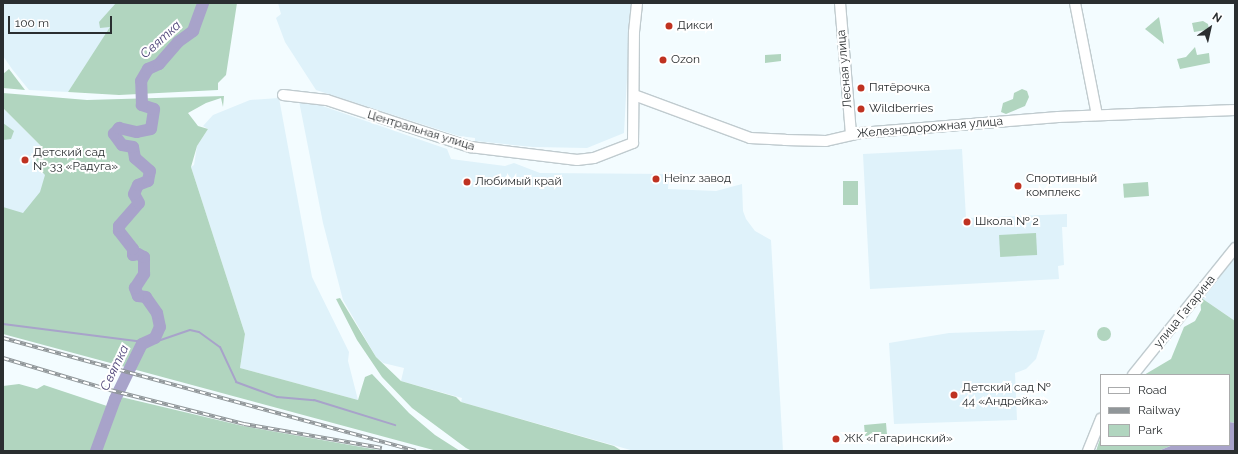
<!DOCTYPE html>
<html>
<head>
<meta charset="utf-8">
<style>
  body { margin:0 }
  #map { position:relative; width:1238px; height:454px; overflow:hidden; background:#f3fcff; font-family:Raleway,sans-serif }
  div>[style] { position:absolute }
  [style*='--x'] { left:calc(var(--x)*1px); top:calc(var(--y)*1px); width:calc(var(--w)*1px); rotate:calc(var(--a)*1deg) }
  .built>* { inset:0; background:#dff2fa }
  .green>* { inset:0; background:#b1d5bf; transform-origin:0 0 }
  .round { border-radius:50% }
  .water>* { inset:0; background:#a8a3ca }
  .stream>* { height:2px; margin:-1px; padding:0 1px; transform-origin:1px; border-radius:1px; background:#a8a3ca }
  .river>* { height:12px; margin:-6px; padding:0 6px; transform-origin:6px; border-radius:6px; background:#a8a3ca }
  .roads { filter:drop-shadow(1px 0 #c0cbcf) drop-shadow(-1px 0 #c0cbcf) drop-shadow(0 1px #c0cbcf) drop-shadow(0 -1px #c0cbcf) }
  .minor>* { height:10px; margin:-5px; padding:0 5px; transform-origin:5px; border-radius:5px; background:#fff }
  .rail>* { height:3.5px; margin-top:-1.75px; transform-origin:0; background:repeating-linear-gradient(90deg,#fff 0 6px,#909699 0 12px); box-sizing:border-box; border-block:1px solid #909699 }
  .dots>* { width:11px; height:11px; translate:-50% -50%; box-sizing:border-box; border:2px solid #fff; border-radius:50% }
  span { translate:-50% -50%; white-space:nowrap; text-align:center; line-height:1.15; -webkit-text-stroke:4px #fff; paint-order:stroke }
  .poi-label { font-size:12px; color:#2a2e30 }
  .left { translate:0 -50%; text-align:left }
  .street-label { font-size:12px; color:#2a2e30 }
  .water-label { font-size:13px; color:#4d4377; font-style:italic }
  .frame { position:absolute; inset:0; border:4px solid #2a2e30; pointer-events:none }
  .legend { position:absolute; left:1100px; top:374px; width:130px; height:72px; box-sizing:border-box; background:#fff; border:1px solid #aaabac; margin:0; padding:5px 7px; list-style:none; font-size:12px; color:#2a2e30 }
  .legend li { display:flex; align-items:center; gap:8px; height:20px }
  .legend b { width:20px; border:1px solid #aaabac }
  .north { position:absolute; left:1190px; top:8px; width:40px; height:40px; -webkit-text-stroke:3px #fff; paint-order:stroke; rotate:34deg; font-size:11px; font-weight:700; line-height:16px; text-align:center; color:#2a2e30 }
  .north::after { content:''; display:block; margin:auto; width:14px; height:18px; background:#2a2e30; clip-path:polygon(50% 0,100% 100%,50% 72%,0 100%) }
  .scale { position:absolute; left:8px; top:16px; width:104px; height:18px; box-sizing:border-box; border:2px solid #2a2e30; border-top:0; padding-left:5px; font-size:12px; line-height:14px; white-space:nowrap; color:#2a2e30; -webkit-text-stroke:3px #fff; paint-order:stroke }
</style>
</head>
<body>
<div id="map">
  <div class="built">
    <i style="clip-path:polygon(3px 3px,127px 3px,68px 92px,29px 90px,12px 69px,3px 56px)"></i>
    <i style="clip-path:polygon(278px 3px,631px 3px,624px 133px,587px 148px,533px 147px,475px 141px,475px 138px,459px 136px,316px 90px,285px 42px,276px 18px,281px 14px)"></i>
    <i style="clip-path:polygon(279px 98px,312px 277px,349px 352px,348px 361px,358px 400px,240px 368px,245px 334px,191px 167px,194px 165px,197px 146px,208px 129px,203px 126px,213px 115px,250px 100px)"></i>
    <i style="clip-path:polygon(305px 100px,447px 149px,451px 159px,505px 166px,514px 163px,540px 173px,669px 174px,668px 189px,716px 191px,742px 184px,743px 211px,746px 219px,755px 231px,771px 240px,783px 451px,634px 451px,461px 402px,462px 398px,401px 381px,404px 368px,383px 363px,376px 357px,343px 300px,323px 223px,299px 101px)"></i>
    <i style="clip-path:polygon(3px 108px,41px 146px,52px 171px,40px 225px,3px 213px)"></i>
    <i style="clip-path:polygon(962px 149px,966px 218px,1067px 214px,1067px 227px,1062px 227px,1064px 265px,1058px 266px,1059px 279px,870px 289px,863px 154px)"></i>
    <i style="clip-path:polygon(1235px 255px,1235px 321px,1200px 297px)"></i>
    <i style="clip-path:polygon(1045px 330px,1036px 359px,1026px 369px,1015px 373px,1017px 420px,894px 424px,889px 343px,949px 333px)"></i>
  </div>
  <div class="green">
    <i style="clip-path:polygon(116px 3px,237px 3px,226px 75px,218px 83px,218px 90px,119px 95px,68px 92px,110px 27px,100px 28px,99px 22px)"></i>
    <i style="clip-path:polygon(1159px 17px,1164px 44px,1145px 29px)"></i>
    <i style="clip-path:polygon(1203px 21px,1208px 24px,1210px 34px,1207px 35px,1206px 30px,1194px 32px,1192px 23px)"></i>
    <i style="clip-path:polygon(1195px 47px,1197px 55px,1209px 53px,1210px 63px,1180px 69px,1177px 59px,1186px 57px)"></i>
    <i style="clip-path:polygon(781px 54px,781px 61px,765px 63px,765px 55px)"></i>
    <i style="clip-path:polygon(9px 69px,25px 90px,3px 88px,3px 74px)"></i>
    <i style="clip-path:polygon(1022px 89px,1027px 91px,1029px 97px,1025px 106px,1006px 114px,1001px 112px,1003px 103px,1013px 99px,1014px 93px)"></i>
    <i style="clip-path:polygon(3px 93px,87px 100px,224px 96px,223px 107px,221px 98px,206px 103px,188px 113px,198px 126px,208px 129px,197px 146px,191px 167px,245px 334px,240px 368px,358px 400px,365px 377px,372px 374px,409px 413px,435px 435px,460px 451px,437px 451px,3px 334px,3px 207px,23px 213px,40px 192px,45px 175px,34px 163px,42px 149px,41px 146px,3px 108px)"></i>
    <i style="clip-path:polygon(3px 123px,14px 131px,11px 139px,3px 140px)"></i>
    <i style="left:843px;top:181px;width:15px;height:24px"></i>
    <i style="left:1148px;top:182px;width:14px;height:25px;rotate:86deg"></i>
    <i style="left:1036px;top:233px;width:22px;height:37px;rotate:87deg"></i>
    <i style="clip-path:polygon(1200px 297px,1235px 321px,1235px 423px,1229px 422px,1229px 375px,1144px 375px,1171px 359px,1184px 327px,1195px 321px,1201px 310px)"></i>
    <i style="clip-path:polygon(340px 298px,376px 357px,401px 381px,456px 397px,461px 402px,614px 446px,622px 451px,472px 451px,466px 448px,412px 408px,382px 377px,357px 340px,336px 299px)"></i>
    <i class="round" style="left:1097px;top:327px;width:14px;height:14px"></i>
    <i style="clip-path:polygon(19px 384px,37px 389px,44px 385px,116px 409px,121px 397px,243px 426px,384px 451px,3px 451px,3px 386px)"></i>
    <i style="left:886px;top:423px;width:11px;height:22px;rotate:85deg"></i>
    <i style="clip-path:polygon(1101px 436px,1101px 445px,1173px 445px,1158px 451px,1096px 451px)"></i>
  </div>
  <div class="water">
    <i style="clip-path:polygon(1229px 422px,1235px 423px,1235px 451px,1158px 451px,1173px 445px,1229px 445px)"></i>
  </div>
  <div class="stream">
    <i style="--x:3;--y:324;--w:150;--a:7.3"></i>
    <i style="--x:152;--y:343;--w:40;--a:-18.9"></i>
    <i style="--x:190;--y:330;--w:9;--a:13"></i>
    <i style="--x:199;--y:332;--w:26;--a:36"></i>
    <i style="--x:220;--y:347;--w:38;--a:65"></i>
    <i style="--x:236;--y:382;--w:44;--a:20.1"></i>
    <i style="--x:277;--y:397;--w:37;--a:5"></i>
    <i style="--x:314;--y:400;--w:85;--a:17.2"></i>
  </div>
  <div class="river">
    <i style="--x:96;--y:451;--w:55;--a:-69.9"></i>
    <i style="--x:115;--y:399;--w:61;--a:-63.9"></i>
    <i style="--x:142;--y:344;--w:14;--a:-25"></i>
    <i style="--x:155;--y:338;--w:12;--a:-66"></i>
    <i style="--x:160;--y:327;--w:14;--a:-102"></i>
    <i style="--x:157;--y:313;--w:19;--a:-125"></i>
    <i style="--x:146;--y:297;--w:8;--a:-173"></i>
    <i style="--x:138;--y:296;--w:9;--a:-111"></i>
    <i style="--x:135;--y:288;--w:17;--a:-57"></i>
    <i style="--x:144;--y:274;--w:17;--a:-90"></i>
    <i style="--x:144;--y:257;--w:7;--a:-153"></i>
    <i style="--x:138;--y:254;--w:5;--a:169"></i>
    <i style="--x:133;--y:255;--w:6;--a:-90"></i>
    <i style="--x:133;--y:249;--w:23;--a:-128"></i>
    <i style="--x:119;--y:231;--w:5;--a:-90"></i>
    <i style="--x:119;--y:226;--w:30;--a:-49"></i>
    <i style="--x:139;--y:203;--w:10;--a:-119"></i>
    <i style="--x:134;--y:194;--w:10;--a:-66"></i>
    <i style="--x:138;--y:185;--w:11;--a:-22"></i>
    <i style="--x:148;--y:181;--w:10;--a:-79"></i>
    <i style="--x:150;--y:171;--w:20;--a:-139"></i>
    <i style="--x:135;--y:158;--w:11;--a:-100"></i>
    <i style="--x:133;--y:147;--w:11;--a:-170"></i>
    <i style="--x:122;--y:145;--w:14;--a:-126"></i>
    <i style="--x:114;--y:134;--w:8;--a:-50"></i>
    <i style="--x:119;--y:128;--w:18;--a:13"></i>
    <i style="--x:137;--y:132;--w:14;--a:-12"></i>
    <i style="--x:151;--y:129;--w:20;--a:-81"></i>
    <i style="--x:154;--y:109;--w:13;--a:-162"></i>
    <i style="--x:142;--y:105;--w:24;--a:-92"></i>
    <i style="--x:141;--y:81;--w:14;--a:-60"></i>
    <i style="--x:148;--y:69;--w:12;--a:-24"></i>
    <i style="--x:159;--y:64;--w:29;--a:-49"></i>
    <i style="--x:178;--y:42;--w:19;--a:-36"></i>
    <i style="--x:193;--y:31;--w:30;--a:-70"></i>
  </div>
  <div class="roads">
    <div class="minor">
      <i style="--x:840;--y:3;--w:132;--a:85.2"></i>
      <i style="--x:1075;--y:3;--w:114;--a:78.9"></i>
      <i style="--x:283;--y:95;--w:44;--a:6.5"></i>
      <i style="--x:327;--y:100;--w:151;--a:18.2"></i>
      <i style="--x:470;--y:147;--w:108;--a:6.9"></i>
      <i style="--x:577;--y:160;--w:17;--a:-7"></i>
      <i style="--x:594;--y:158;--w:42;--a:-21"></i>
      <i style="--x:633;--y:143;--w:111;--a:-89.5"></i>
      <i style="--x:634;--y:32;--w:29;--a:-84"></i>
      <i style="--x:634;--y:95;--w:124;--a:20.3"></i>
      <i style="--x:750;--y:138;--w:35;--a:3"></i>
      <i style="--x:785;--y:140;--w:41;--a:1.4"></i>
      <i style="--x:826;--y:141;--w:35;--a:-13"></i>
      <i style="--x:860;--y:133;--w:199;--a:-4.6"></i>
      <i style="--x:1058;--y:117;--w:177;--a:-2.3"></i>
      <i style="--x:1133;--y:375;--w:163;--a:-51.2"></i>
      <i style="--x:1088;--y:451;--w:35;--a:-68"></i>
    </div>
  </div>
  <div class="rail">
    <i style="--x:3;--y:338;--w:428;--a:15.3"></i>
    <i style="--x:3;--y:358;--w:112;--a:16.7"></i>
    <i style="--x:110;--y:390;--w:138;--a:14.2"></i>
    <i style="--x:244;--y:424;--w:140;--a:9.9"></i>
  </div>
  <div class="dots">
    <i style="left:669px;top:26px;background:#bf3221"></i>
    <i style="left:663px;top:60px;background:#bf3221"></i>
    <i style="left:861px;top:88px;background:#bf3221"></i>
    <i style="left:861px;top:109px;background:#bf3221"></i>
    <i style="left:25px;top:160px;background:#bf3221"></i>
    <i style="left:656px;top:179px;background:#bf3221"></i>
    <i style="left:467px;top:182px;background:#bf3221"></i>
    <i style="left:1018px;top:186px;background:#bf3221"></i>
    <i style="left:967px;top:222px;background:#bf3221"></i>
    <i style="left:954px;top:395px;background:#bf3221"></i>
    <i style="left:836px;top:439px;background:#bf3221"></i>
  </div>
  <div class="poi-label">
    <span class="left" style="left:677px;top:26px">Дикси</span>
    <span class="left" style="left:671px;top:60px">Ozon</span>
    <span class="left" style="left:869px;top:88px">Пятёрочка</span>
    <span class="left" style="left:869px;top:109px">Wildberries</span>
    <span class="left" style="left:33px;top:160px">Детский сад<br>№ 33 «Радуга»</span>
    <span class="left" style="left:664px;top:179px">Heinz завод</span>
    <span class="left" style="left:1026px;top:186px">Спортивный<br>комплекс</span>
    <span class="left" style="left:475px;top:182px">Любимый край</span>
    <span class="left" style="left:975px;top:222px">Школа № 2</span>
    <span class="left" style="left:962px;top:395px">Детский сад №<br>44 «Андрейка»</span>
    <span class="left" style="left:844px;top:439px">ЖК «Гагаринский»</span>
  </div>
  <div class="street-label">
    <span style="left:845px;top:69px;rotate:-95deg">Лесная улица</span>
    <span style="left:930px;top:128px;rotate:-5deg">Железнодорожная улица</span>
    <span style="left:421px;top:131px;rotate:17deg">Центральная улица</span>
    <span style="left:1185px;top:312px;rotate:-51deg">улица Гагарина</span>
  </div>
  <div class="water-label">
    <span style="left:161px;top:40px;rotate:-42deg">Святка</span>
    <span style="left:115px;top:368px;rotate:-64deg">Святка</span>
  </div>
  <div class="frame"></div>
  <ul class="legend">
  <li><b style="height:5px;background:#fff"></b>Road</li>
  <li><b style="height:5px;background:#909699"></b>Railway</li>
  <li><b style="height:11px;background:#b1d5bf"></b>Park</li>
  </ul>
  <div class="north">N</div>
  <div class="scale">100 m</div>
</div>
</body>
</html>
